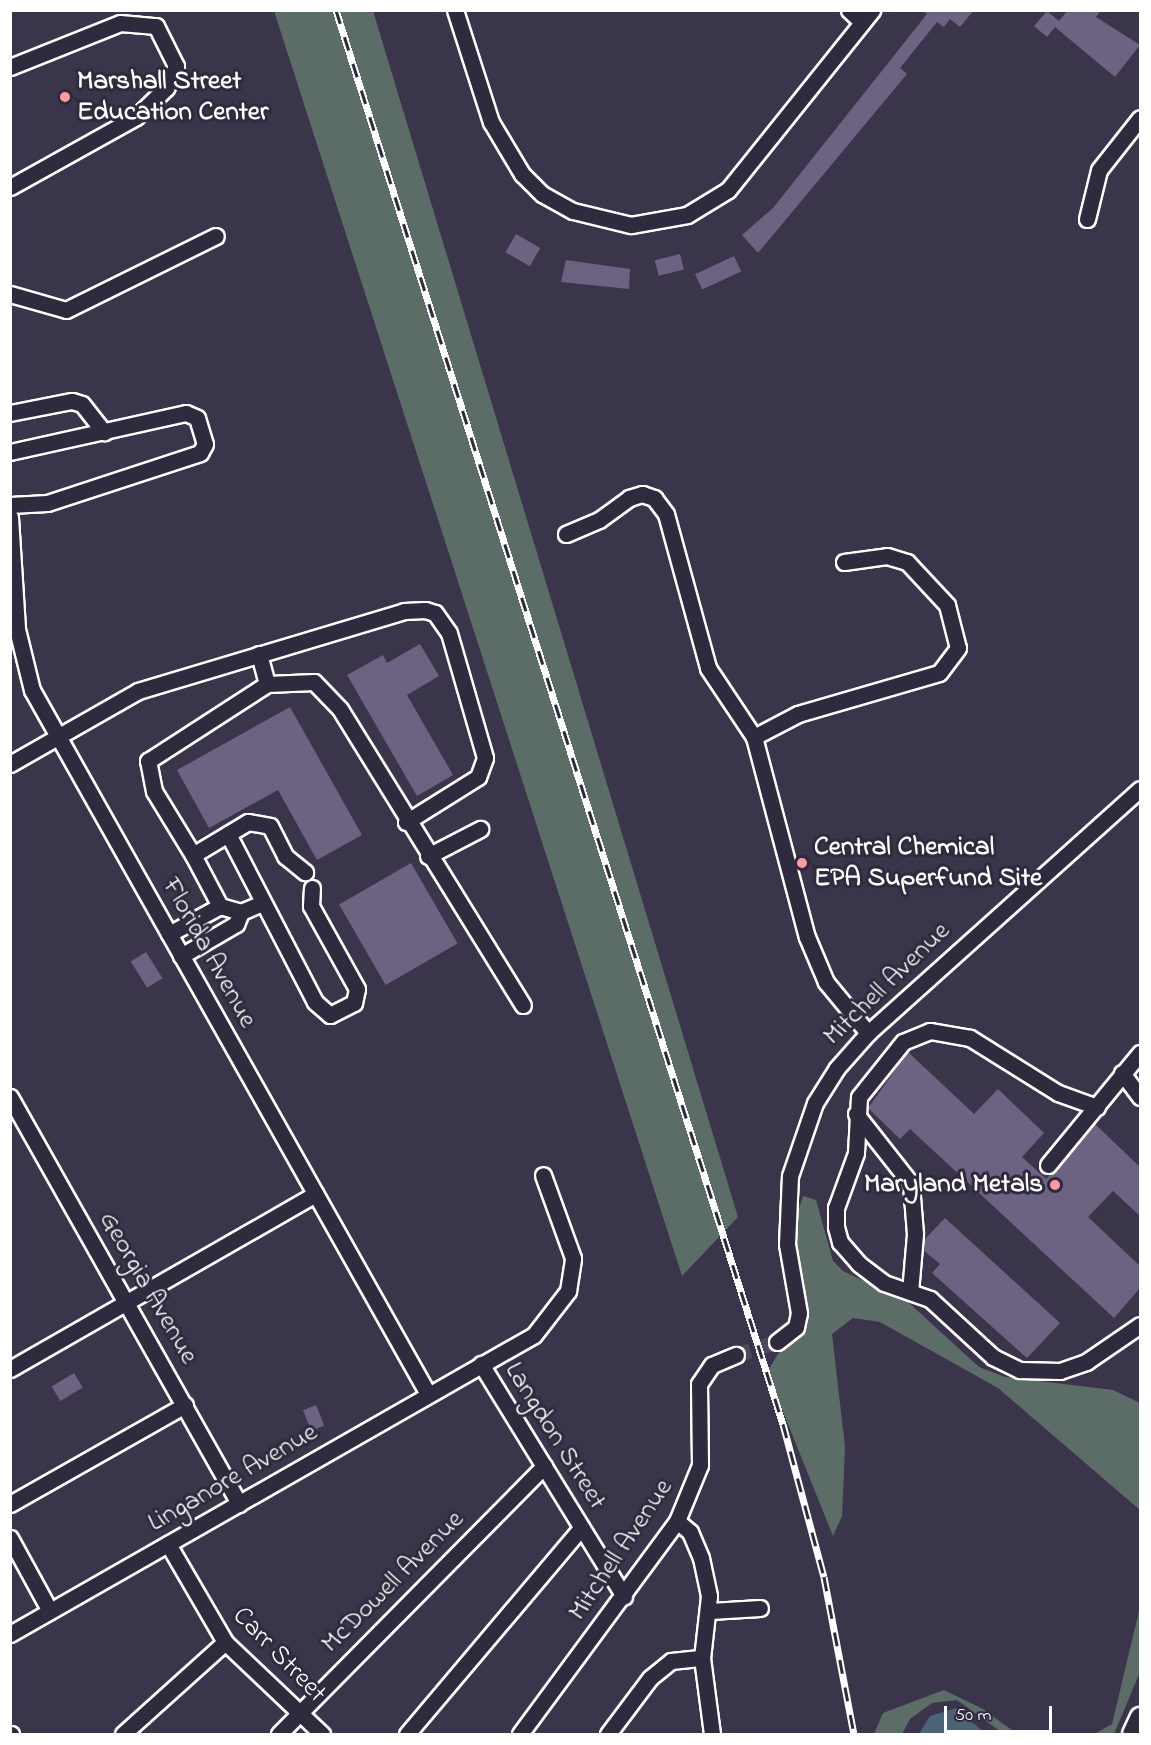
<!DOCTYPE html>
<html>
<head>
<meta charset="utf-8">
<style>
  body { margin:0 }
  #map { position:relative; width:1151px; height:1745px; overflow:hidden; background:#3b354b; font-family:"Indie Flower",sans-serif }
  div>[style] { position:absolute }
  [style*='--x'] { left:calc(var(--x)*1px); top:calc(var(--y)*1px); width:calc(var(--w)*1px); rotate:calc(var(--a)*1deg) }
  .green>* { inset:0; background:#5b6d66 }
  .water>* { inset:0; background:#4c6277 }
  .building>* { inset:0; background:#6b6381; transform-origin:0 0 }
  .minor-tunnel>* { height:15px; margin-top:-7.5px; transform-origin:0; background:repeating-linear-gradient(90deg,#4f495d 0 15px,transparent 0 23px) }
  .roads { filter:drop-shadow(2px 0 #fff) drop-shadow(-2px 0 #fff) drop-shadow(0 2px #fff) drop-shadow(0 -2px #fff) }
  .minor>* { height:15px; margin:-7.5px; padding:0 7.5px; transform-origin:7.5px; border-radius:7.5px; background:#2f2a3d }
  .major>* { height:18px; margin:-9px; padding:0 9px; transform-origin:9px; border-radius:9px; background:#2f2a3d }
  .rail>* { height:7px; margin-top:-3.5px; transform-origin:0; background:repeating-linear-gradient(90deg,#2f2a3d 0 14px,#fff 0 28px); box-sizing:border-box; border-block:2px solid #fff }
  .dots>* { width:16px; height:16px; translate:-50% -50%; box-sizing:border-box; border:3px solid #2f2a3d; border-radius:50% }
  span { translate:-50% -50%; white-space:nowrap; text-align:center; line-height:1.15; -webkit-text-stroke:6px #2f2a3d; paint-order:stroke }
  .poi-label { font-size:27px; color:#fff; font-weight:700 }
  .left { translate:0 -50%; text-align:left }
  .right { translate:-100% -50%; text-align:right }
  .street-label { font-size:27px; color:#fff }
  .frame { position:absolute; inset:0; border:12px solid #fff; pointer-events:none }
  .scale { position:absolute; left:944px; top:1706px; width:108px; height:27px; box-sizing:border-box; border:3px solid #fff; border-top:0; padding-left:8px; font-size:18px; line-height:21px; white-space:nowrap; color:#fff; -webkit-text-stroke:4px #2f2a3d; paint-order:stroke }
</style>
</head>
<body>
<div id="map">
  <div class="green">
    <i style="clip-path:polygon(274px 11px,373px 11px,738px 1217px,682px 1276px)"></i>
    <i style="clip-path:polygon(803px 1196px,816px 1200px,833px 1261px,843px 1271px,908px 1302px,979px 1367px,1005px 1377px,1113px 1390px,1140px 1403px,1140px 1510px,998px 1388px,880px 1322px,853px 1318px,832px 1334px,845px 1447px,842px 1516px,833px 1536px,767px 1372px,801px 1316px,795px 1221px)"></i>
    <i style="clip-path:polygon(1140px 1607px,1140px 1672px,1114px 1734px,1094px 1734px,1112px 1724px)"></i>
    <i style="clip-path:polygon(944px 1690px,983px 1709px,1017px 1734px,1004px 1734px,957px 1700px,932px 1703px,910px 1719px,902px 1734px,874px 1734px,883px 1713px)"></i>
  </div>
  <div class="water">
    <i style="clip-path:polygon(956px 1708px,986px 1734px,919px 1734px,930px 1716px)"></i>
  </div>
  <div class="building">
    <i style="clip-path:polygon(923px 10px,974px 10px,960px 27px,950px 19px,944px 27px,937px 22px,900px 68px,907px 74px,758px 253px,742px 235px,773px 208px,927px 14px)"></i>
    <i style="clip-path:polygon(1068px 10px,1101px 10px,1096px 17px,1140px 45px,1115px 77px,1055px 27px,1047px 37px,1034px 26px,1047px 11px,1059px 21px)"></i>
    <i style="left:516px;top:234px;width:28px;height:21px;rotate:30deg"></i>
    <i style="left:680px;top:254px;width:16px;height:26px;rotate:76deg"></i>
    <i style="left:734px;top:256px;width:17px;height:43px;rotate:65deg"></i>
    <i style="clip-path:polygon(566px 260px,630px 269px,629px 289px,561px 282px)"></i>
    <i style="clip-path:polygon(420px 644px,439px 676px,407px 695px,453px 775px,417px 796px,347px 675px,383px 655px,387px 663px)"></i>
    <i style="clip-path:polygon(290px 707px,362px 835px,317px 860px,278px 790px,209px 828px,177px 770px)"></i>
    <i style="left:411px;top:863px;width:93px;height:83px;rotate:60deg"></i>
    <i style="left:146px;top:952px;width:31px;height:18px;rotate:58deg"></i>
    <i style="clip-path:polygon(908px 1052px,974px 1114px,998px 1089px,1044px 1133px,1022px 1157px,1046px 1179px,1095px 1124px,1140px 1167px,1140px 1216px,1113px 1191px,1088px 1217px,1140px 1266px,1140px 1288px,1114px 1318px,910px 1129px,900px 1139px,868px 1108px)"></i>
    <i style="clip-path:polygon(945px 1218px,1060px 1323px,1027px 1358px,932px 1273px,940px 1264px,923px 1250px,924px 1240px)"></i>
    <i style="left:74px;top:1373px;width:17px;height:26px;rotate:59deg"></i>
    <i style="left:316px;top:1405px;width:22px;height:14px;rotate:68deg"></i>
  </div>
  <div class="minor-tunnel">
    <i style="--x:736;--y:1355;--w:43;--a:-17.6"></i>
  </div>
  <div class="roads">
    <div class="minor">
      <i style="--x:455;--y:10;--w:118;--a:72.2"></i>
      <i style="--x:491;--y:122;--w:61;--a:59.2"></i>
      <i style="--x:522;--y:174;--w:28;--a:45"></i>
      <i style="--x:542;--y:194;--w:35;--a:29"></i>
      <i style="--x:573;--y:211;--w:60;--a:13.6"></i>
      <i style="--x:631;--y:225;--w:57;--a:-10.1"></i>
      <i style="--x:687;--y:215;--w:48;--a:-31.4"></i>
      <i style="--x:728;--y:190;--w:231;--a:-51.3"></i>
      <i style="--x:849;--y:10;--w:18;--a:43"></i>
      <i style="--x:10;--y:67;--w:118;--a:-21.8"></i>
      <i style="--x:120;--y:23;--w:36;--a:5"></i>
      <i style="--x:156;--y:26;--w:45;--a:63.4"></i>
      <i style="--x:176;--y:66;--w:24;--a:114"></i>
      <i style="--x:166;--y:88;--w:42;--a:136"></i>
      <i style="--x:136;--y:117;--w:144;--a:150.9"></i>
      <i style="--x:1087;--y:219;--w:50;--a:-76.2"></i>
      <i style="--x:1099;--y:170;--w:66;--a:-51.7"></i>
      <i style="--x:10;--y:294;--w:58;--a:15.9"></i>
      <i style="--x:66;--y:310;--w:167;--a:-26.3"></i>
      <i style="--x:10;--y:413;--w:63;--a:-11"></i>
      <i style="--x:72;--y:401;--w:10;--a:17"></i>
      <i style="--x:82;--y:404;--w:36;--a:52"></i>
      <i style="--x:10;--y:452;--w:180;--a:-12.5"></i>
      <i style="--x:186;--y:413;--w:12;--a:24"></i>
      <i style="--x:197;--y:418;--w:27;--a:73"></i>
      <i style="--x:205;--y:444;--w:10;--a:119"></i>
      <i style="--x:200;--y:453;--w:161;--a:161.9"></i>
      <i style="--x:47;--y:503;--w:37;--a:177"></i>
      <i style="--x:10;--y:517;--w:112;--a:86.4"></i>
      <i style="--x:17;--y:629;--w:63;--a:76.2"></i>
      <i style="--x:32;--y:690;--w:808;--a:60.64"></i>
      <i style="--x:566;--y:534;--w:36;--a:-23"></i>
      <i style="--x:599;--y:520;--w:37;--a:-36"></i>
      <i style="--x:629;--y:498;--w:14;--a:-17"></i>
      <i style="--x:642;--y:494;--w:13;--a:18"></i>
      <i style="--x:654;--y:498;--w:20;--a:53"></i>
      <i style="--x:666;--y:514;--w:160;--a:74.7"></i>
      <i style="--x:708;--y:668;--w:83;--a:56.3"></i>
      <i style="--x:844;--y:562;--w:43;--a:-7.9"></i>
      <i style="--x:887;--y:556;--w:21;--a:17"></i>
      <i style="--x:907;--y:562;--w:59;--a:47.1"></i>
      <i style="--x:947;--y:605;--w:44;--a:75.7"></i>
      <i style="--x:958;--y:648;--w:31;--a:127"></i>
      <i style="--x:939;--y:673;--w:147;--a:163.8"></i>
      <i style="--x:798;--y:714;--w:50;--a:152.4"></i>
      <i style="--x:754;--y:737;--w:207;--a:75.2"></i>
      <i style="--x:807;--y:937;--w:49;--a:67.1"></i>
      <i style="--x:826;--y:982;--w:66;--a:50.5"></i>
      <i style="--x:259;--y:654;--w:31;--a:75"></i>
      <i style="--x:10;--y:764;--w:147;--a:-29.7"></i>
      <i style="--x:138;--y:691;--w:278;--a:-16.7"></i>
      <i style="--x:404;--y:611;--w:21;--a:-3"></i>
      <i style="--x:425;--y:610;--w:10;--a:17"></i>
      <i style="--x:435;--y:613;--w:24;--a:55"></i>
      <i style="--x:449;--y:633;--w:130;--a:73.9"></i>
      <i style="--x:485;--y:758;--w:20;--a:110"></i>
      <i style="--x:478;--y:777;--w:85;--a:148"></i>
      <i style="--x:228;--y:834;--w:189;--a:62.6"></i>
      <i style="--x:315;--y:1002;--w:20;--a:41"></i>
      <i style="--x:330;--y:1015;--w:27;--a:-27"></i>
      <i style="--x:354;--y:1003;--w:14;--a:-78"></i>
      <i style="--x:357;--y:989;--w:95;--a:-119"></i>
      <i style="--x:311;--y:906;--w:18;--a:-87"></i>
      <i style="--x:193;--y:855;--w:75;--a:-121.4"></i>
      <i style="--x:154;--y:791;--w:31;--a:-101"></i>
      <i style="--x:148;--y:761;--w:142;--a:-32.9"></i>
      <i style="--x:267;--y:684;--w:47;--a:-2.4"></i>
      <i style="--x:314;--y:682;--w:37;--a:46"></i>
      <i style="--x:340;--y:709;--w:348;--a:58.3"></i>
      <i style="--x:428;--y:856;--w:59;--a:-27.4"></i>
      <i style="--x:220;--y:906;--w:58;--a:-117.9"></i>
      <i style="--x:193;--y:855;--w:64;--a:-31"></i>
      <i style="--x:248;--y:822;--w:22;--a:10"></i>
      <i style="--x:270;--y:826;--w:34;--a:63"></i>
      <i style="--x:285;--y:856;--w:26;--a:39"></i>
      <i style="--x:169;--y:934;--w:58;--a:-28.8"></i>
      <i style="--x:220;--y:906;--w:22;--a:16"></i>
      <i style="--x:241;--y:912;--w:23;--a:-23"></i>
      <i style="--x:181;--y:956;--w:64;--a:-30.2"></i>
      <i style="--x:236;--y:924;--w:13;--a:-67"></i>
      <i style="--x:1122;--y:1073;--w:30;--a:53"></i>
      <i style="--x:10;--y:1097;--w:467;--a:60.6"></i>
      <i style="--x:1097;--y:1107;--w:41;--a:-160.3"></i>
      <i style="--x:1058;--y:1093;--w:104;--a:-148"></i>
      <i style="--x:970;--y:1038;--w:41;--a:-170.1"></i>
      <i style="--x:930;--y:1031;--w:29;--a:158"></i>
      <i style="--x:903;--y:1042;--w:70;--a:128.7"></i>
      <i style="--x:859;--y:1097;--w:56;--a:93.1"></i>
      <i style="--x:856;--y:1153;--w:59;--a:110"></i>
      <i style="--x:836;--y:1208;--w:19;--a:90"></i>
      <i style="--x:836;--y:1227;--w:16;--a:75"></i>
      <i style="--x:840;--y:1242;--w:29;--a:49"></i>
      <i style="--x:859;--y:1264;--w:31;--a:37"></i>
      <i style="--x:884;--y:1283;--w:49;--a:19.2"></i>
      <i style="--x:930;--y:1299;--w:86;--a:42.6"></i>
      <i style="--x:993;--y:1357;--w:30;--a:26"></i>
      <i style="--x:1020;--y:1370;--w:40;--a:1.4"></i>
      <i style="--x:1060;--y:1371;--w:28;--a:-19"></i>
      <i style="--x:1086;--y:1362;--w:65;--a:-34.4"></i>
      <i style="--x:856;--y:1114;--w:89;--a:51.8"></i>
      <i style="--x:911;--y:1184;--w:50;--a:85.4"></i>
      <i style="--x:915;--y:1234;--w:58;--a:94.9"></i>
      <i style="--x:1048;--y:1165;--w:145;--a:-50.6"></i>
      <i style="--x:777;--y:1342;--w:24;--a:-38"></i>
      <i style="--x:796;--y:1327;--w:14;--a:-78"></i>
      <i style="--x:799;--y:1313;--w:70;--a:-99.9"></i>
      <i style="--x:787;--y:1244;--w:68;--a:-87.5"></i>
      <i style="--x:790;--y:1176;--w:77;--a:-71.1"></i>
      <i style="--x:815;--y:1103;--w:41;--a:-57.8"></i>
      <i style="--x:837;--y:1068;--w:47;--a:-48.5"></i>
      <i style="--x:868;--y:1033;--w:365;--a:-41.9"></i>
      <i style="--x:481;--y:1364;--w:273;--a:58.4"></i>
      <i style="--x:10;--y:1369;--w:352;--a:-29.8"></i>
      <i style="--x:10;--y:1504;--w:201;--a:-29.5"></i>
      <i style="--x:677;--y:1521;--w:17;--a:40"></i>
      <i style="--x:690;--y:1532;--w:28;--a:67"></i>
      <i style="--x:701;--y:1558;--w:39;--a:78"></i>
      <i style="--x:709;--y:1596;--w:62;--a:96.4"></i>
      <i style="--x:702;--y:1658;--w:77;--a:82.5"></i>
      <i style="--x:10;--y:1538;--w:83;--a:61.3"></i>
      <i style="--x:168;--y:1544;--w:113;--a:59.8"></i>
      <i style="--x:225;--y:1642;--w:134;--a:43.5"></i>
      <i style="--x:710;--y:1611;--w:50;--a:-3.4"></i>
      <i style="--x:10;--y:1634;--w:603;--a:-29.71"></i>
      <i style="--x:534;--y:1335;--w:56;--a:-52.3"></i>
      <i style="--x:568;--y:1291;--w:33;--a:-81"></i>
      <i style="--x:573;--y:1258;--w:88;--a:-109.9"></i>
      <i style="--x:10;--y:1734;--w:1;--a:0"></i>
      <i style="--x:123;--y:1734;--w:137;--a:-42"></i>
      <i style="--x:279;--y:1734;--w:377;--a:-45.3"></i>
      <i style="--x:407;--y:1734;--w:270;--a:-49.8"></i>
      <i style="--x:520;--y:1734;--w:265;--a:-53.6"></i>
      <i style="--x:677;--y:1521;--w:61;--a:-67.7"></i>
      <i style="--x:700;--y:1465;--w:81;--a:-90.7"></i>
      <i style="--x:699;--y:1384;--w:23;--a:-56"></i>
      <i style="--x:712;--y:1365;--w:26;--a:-23"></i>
      <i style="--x:608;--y:1734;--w:70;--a:-53.1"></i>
      <i style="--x:650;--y:1678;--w:27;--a:-39"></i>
      <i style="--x:671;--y:1661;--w:31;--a:-6"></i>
    </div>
    <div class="major">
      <i style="--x:1132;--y:1734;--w:19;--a:-65"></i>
    </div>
  </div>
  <div class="rail">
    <i style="--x:336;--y:10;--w:1483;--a:72.46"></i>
    <i style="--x:783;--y:1424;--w:158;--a:75"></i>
    <i style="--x:824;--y:1577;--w:160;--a:79.2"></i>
  </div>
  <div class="dots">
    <i style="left:65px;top:97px;background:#ff9aa2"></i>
    <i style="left:802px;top:863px;background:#ff9aa2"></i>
    <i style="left:1055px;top:1185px;background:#ff9aa2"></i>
  </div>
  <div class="poi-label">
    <span class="left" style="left:77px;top:97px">Marshall Street<br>Education Center</span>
    <span class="left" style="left:814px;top:863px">Central Chemical<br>EPA Superfund Site</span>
    <span class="right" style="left:1043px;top:1185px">Maryland Metals</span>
  </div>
  <div class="street-label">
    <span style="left:209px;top:953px;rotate:61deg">Florida Avenue</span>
    <span style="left:887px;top:984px;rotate:-44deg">Mitchell Avenue</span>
    <span style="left:148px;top:1288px;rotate:60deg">Georgia Avenue</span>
    <span style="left:555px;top:1436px;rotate:58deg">Langdon Street</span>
    <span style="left:233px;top:1478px;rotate:-30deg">Linganore Avenue</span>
    <span style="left:621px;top:1550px;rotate:-56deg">Mitchell Avenue</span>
    <span style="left:393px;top:1582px;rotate:-45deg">McDowell Avenue</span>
    <span style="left:279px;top:1655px;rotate:46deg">Carr Street</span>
  </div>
  <div class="frame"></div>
  <div class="scale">50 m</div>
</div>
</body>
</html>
